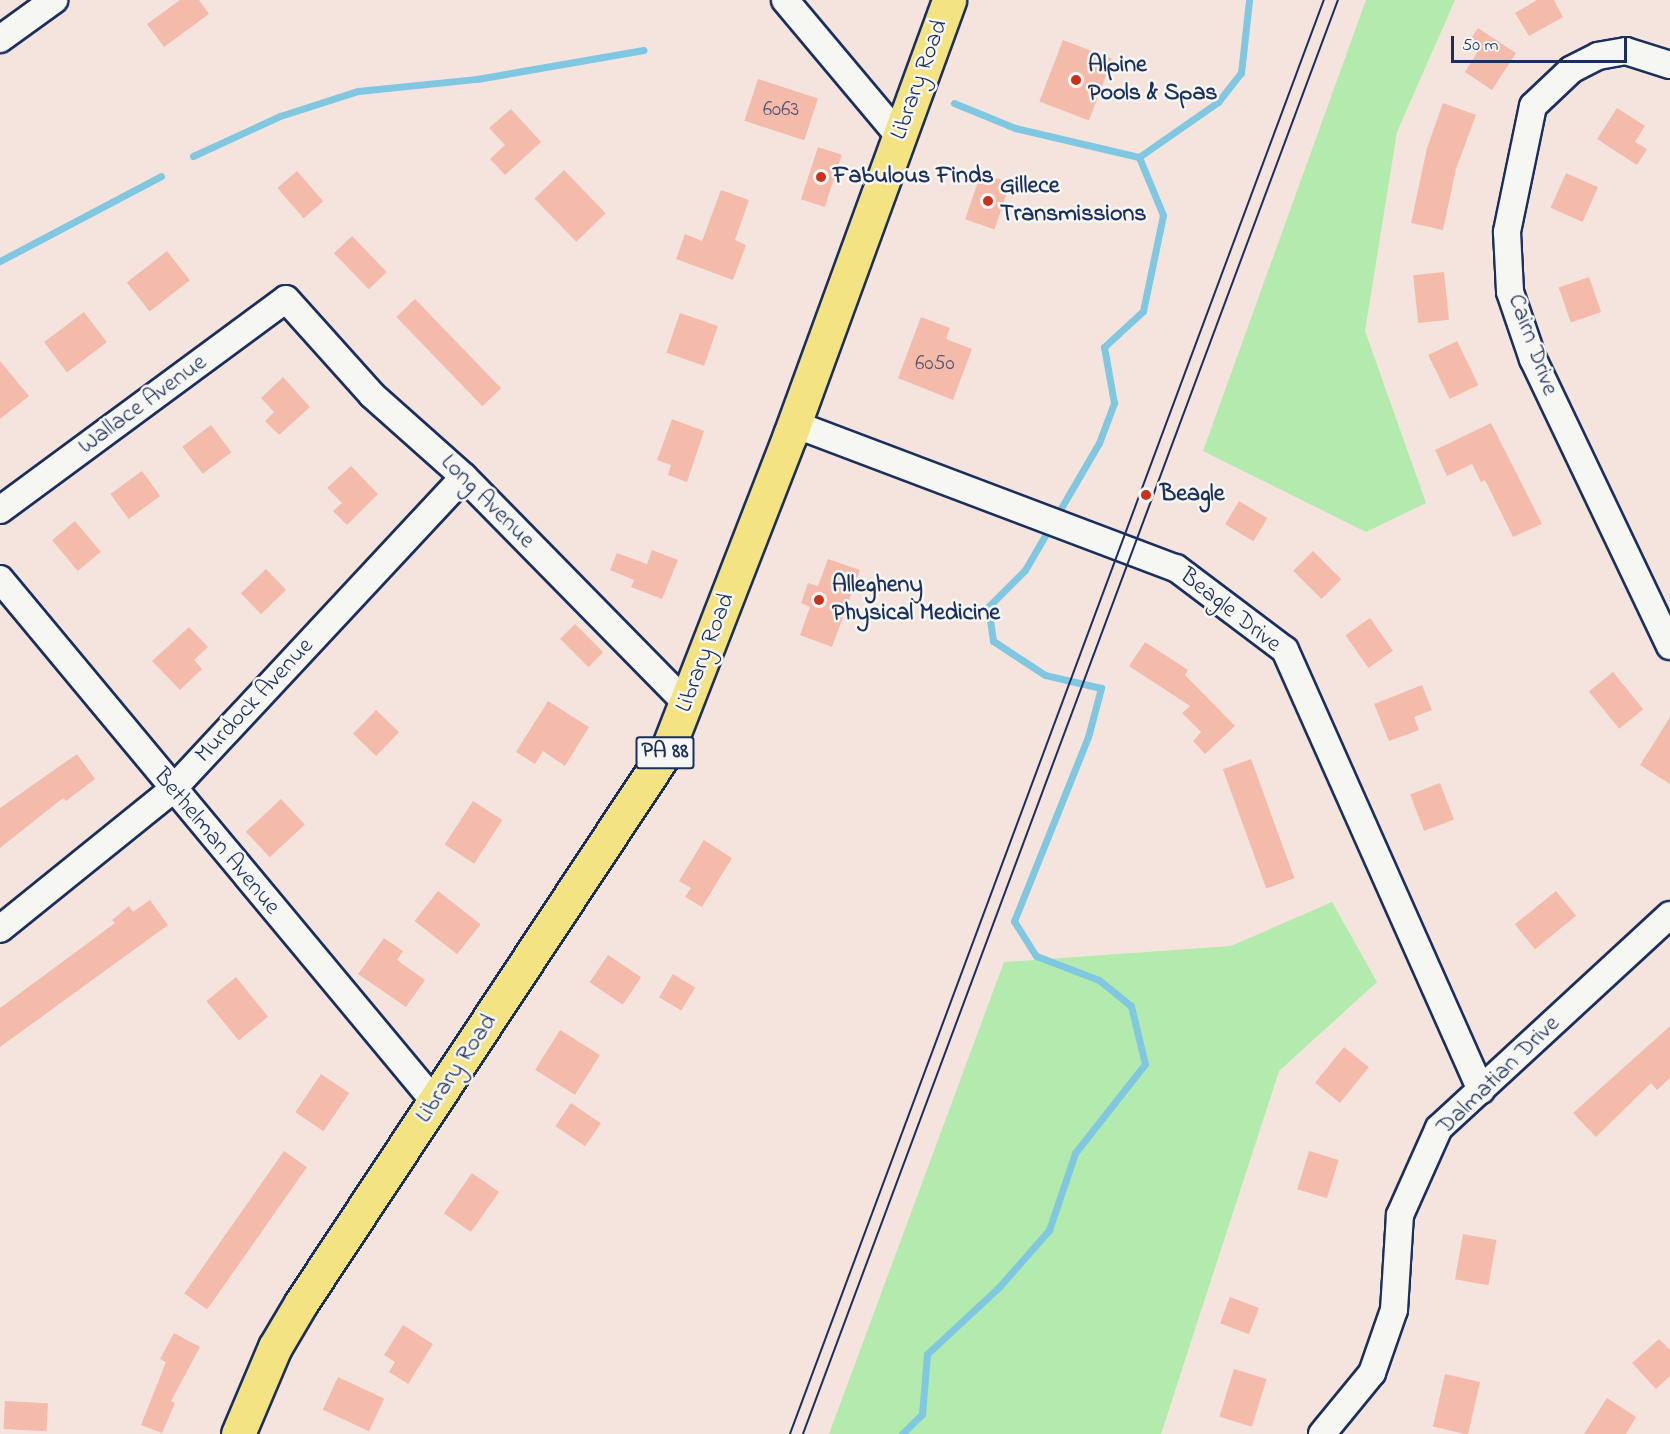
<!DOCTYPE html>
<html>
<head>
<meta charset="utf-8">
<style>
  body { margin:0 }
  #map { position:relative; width:1670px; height:1434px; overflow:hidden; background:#f5e4dd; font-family:"Indie Flower",sans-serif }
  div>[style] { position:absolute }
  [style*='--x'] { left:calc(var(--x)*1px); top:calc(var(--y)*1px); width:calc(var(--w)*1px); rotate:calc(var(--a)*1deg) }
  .green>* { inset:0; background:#b3eaad }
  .stream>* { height:7px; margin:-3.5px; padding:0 3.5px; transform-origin:3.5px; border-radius:3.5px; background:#80c8e1 }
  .building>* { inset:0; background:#f4bbab; transform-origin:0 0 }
  .roads { filter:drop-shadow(2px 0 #1b2f5e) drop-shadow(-2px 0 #1b2f5e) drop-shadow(0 2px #1b2f5e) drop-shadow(0 -2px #1b2f5e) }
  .street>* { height:26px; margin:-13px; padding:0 13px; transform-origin:13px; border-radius:13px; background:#f6f6f2 }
  .primary>* { height:33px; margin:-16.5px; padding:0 16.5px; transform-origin:16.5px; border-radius:16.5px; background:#f4e382 }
  .tram>* { height:1.5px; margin:-0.75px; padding:0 0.75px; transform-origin:0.75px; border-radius:0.75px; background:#1b2f5e }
  .dots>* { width:16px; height:16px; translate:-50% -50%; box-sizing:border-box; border:3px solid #f6f6f2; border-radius:50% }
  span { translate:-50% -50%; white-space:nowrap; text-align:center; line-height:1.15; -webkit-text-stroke:5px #f6f6f2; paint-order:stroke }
  .number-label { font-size:21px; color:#515271 }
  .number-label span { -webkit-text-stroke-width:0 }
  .shield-label span { padding:2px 4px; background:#f6f6f2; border:2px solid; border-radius:4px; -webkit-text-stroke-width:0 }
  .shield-label { font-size:22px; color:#1b2f5e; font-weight:700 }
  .poi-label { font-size:24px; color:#1b2f5e; font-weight:700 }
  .left { translate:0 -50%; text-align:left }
  .street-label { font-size:24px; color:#1b2f5e }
  .scale { position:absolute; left:1451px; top:36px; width:176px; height:27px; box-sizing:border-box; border:3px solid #1b2f5e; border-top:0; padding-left:8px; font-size:18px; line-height:21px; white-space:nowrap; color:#1b2f5e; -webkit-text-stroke:4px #f6f6f2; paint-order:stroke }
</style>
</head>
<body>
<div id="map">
  <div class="green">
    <i style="clip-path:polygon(1366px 0,1455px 0,1397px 132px,1365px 331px,1426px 503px,1366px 532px,1203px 451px)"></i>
    <i style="clip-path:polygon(1332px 902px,1377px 982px,1279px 1071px,1161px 1434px,829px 1434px,1004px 962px,1231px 946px)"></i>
  </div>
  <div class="stream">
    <i style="--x:954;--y:103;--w:66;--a:22.3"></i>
    <i style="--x:1015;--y:128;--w:127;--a:13.2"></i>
    <i style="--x:193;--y:156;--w:96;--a:-24.7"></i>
    <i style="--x:280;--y:116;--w:82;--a:-17.8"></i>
    <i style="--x:358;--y:91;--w:120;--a:-5.8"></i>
    <i style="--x:477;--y:79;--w:169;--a:-9.9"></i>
    <i style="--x:0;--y:261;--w:182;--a:-27.8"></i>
    <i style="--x:902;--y:1434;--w:28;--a:-45"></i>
    <i style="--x:922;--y:1414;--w:60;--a:-85.2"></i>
    <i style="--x:927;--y:1354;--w:98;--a:-42.9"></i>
    <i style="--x:999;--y:1287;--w:76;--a:-48.7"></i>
    <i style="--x:1049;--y:1230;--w:81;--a:-71.3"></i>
    <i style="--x:1075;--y:1153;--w:113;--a:-51.8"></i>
    <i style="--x:1145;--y:1064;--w:60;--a:-103.6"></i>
    <i style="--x:1131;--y:1006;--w:41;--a:-140.9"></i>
    <i style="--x:1099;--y:980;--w:67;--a:-159.1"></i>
    <i style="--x:1036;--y:956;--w:41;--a:-122.2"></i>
    <i style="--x:1014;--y:921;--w:198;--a:-68.1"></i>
    <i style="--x:1088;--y:737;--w:51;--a:-75.1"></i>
    <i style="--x:1101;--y:688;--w:57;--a:-166.9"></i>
    <i style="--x:1045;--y:675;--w:62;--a:-146.8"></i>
    <i style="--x:993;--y:641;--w:34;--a:-98"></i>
    <i style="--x:988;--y:607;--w:52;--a:-45"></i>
    <i style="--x:1025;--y:570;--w:147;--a:-59.8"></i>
    <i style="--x:1099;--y:443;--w:43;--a:-69.4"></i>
    <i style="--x:1114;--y:403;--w:57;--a:-100.1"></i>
    <i style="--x:1104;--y:347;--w:53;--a:-42.7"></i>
    <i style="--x:1143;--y:311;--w:98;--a:-78.2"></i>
    <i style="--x:1163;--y:215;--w:63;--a:-112.5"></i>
    <i style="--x:1139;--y:157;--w:96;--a:-34.8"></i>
    <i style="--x:1218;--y:102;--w:37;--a:-52"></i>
    <i style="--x:1241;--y:73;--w:73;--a:-83.7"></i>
  </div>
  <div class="building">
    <i style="clip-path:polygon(180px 0,199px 0,209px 14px,164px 47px,147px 24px)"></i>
    <i style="clip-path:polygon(1537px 0,1554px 0,1563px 17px,1529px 36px,1515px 13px)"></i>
    <i style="clip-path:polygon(1478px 28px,1516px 53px,1492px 90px,1465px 72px,1478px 51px,1468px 43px)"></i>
    <i style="left:1063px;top:40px;width:53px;height:66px;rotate:21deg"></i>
    <i style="left:758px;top:79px;width:63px;height:44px;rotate:18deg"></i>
    <i style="clip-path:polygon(1443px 103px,1476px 115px,1456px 169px,1443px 230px,1411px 223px,1427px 148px)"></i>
    <i style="clip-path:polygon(1617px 108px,1645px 126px,1635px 142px,1647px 149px,1637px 165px,1597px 139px)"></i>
    <i style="clip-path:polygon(511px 109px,541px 142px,505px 175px,490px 159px,505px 145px,489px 128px)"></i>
    <i style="left:818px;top:147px;width:25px;height:55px;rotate:18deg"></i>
    <i style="left:564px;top:170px;width:60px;height:41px;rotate:46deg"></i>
    <i style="left:297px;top:171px;width:40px;height:26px;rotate:49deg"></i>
    <i style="left:981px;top:173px;width:31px;height:49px;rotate:19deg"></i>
    <i style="left:1566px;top:173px;width:35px;height:38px;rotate:24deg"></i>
    <i style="clip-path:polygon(721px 190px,749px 200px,735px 240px,746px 245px,733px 280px,676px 259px,685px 234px,702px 241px)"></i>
    <i style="left:352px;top:236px;width:50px;height:25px;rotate:46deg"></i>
    <i style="left:167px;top:251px;width:37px;height:51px;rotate:52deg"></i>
    <i style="left:1444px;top:272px;width:48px;height:31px;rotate:84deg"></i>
    <i style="left:1589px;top:277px;width:37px;height:32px;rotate:71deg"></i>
    <i style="left:415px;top:299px;width:124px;height:26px;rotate:46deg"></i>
    <i style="left:84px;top:312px;width:38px;height:50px;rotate:53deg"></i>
    <i style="left:680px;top:313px;width:40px;height:42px;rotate:19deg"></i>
    <i style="clip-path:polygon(921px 317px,950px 328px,946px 339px,972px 349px,953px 400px,898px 378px)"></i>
    <i style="left:1457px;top:341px;width:49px;height:32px;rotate:64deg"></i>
    <i style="clip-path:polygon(0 361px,29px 396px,0 419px)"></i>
    <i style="clip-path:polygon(283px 377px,310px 407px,279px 435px,265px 421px,274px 412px,261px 398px)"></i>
    <i style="clip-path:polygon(672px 419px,704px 431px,687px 482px,668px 475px,671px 465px,657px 460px)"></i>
    <i style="clip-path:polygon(1491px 423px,1542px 524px,1513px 537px,1485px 480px,1481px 482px,1472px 464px,1447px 476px,1435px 450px)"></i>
    <i style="left:211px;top:425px;width:34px;height:36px;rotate:53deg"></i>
    <i style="clip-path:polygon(351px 466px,378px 494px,347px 525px,333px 511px,342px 503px,327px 488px)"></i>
    <i style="left:142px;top:471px;width:31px;height:39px;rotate:54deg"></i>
    <i style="left:1239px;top:501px;width:33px;height:27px;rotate:31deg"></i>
    <i style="left:75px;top:521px;width:40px;height:30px;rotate:50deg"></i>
    <i style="clip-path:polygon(652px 550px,678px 560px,662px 599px,631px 587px,634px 580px,610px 570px,617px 553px,647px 564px)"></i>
    <i style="left:1313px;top:551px;width:40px;height:28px;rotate:45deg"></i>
    <i style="clip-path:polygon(828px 559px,860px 570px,832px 647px,800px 635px,810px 607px,801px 603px,808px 583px,818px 586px)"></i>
    <i style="left:266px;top:569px;width:29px;height:35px;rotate:46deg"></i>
    <i style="left:1370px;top:618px;width:40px;height:30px;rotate:55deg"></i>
    <i style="left:575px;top:624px;width:40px;height:21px;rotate:45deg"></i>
    <i style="clip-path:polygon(189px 627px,208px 647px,194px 660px,202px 669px,180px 690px,152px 661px)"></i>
    <i style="clip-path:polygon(1145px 642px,1188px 670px,1185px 675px,1235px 726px,1205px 754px,1193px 741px,1201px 732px,1182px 713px,1190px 706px,1129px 666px)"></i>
    <i style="left:1613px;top:672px;width:48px;height:31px;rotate:51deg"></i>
    <i style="clip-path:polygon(1422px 685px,1432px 710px,1414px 717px,1419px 730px,1389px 741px,1374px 704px)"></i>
    <i style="clip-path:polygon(548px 701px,589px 727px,565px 766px,543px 751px,535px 764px,516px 752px)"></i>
    <i style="left:376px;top:710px;width:32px;height:33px;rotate:44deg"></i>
    <i style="clip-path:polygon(1670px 717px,1670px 784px,1640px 765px)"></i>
    <i style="clip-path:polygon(77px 754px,95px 779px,66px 801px,63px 798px,0 848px,0 808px)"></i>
    <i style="left:1251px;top:759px;width:127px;height:30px;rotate:70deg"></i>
    <i style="left:1440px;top:783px;width:39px;height:32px;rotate:69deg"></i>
    <i style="left:281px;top:799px;width:35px;height:48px;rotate:47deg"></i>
    <i style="left:473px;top:801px;width:35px;height:52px;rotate:33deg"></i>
    <i style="clip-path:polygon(704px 840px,732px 858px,702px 907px,685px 897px,691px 888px,679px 881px)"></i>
    <i style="left:438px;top:891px;width:54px;height:38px;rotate:38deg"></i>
    <i style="left:1556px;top:891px;width:32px;height:53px;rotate:51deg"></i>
    <i style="clip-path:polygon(150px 900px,168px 925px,0 1047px,0 1008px,115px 923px,112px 920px,129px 906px,133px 912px)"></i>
    <i style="clip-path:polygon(384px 938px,403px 951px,397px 960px,425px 980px,406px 1007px,358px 974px)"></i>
    <i style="left:608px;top:955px;width:40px;height:33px;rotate:34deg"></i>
    <i style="left:673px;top:974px;width:26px;height:27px;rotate:31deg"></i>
    <i style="left:236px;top:977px;width:51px;height:38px;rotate:51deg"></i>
    <i style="clip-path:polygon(1670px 1026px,1670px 1078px,1657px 1090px,1651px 1083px,1596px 1137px,1573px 1113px)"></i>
    <i style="left:560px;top:1030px;width:47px;height:47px;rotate:32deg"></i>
    <i style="left:1344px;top:1047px;width:32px;height:46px;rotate:39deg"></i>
    <i style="left:321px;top:1074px;width:34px;height:46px;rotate:34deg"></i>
    <i style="left:571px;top:1103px;width:36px;height:28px;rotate:34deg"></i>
    <i style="left:284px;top:1151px;width:28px;height:174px;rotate:35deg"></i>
    <i style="left:1309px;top:1151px;width:31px;height:40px;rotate:17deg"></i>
    <i style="left:472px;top:1173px;width:33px;height:49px;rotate:35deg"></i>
    <i style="left:1463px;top:1234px;width:34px;height:46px;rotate:10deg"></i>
    <i style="left:1230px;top:1297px;width:31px;height:28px;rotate:21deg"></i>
    <i style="clip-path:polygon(403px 1325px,433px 1344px,408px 1384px,389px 1372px,395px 1362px,384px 1355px)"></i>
    <i style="clip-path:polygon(174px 1333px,200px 1347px,171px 1401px,175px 1403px,162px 1433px,141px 1425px,166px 1362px,160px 1359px)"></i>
    <i style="clip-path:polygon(1659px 1339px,1670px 1350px,1670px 1376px,1656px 1389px,1632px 1363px)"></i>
    <i style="left:1234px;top:1369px;width:34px;height:50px;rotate:17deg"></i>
    <i style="left:1445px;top:1374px;width:36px;height:54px;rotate:13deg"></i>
    <i style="left:338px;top:1377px;width:51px;height:36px;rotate:25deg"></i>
    <i style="clip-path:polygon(1607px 1398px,1636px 1417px,1626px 1434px,1584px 1434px)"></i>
    <i style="left:5px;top:1401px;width:43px;height:28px;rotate:3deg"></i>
  </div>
  <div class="roads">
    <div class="street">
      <i style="--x:785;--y:0;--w:177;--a:50"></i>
      <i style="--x:0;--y:39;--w:67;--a:-35.8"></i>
      <i style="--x:1670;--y:65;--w:46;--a:-162.3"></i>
      <i style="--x:1626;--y:51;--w:28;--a:170"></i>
      <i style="--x:1598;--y:56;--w:30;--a:153"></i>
      <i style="--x:1571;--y:70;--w:52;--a:136.5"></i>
      <i style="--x:1533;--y:106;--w:129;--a:101.7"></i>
      <i style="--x:1507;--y:232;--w:60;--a:87.1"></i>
      <i style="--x:1510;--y:292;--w:71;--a:71.1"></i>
      <i style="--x:1533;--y:359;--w:318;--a:64.5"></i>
      <i style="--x:794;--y:424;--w:408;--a:20.7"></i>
      <i style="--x:1176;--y:568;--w:136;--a:37"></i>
      <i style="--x:1285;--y:650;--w:482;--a:66"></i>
      <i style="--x:0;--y:510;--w:355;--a:-36.4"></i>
      <i style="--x:286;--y:299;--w:129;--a:48.1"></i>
      <i style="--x:372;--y:395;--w:123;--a:41.7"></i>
      <i style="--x:464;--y:477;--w:320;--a:45.5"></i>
      <i style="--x:0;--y:579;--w:680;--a:50.25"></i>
      <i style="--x:0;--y:929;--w:221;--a:-38.9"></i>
      <i style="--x:172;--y:790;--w:428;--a:-47"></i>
      <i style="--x:1322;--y:1434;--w:79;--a:-50.7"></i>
      <i style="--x:1372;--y:1373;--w:67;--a:-70.8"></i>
      <i style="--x:1394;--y:1310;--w:95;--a:-86.4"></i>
      <i style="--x:1400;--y:1215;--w:95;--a:-65.9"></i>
      <i style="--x:1439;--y:1128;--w:314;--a:-42.7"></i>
    </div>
    <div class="primary">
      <i style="--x:238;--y:1434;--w:95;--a:-67"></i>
      <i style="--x:275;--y:1347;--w:51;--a:-59.4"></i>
      <i style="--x:301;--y:1303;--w:665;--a:-56.52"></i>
      <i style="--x:668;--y:748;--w:336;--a:-68.7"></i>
      <i style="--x:790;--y:435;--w:463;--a:-69.9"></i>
    </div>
  </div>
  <div class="tram">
    <i style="--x:790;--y:1434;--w:1530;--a:-69.58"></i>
    <i style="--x:803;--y:1434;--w:1531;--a:-69.54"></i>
  </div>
  <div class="dots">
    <i style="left:1076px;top:80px;background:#c8321e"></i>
    <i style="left:821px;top:177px;background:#c8321e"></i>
    <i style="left:988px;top:201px;background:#c8321e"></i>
    <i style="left:1146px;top:495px;background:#c8321e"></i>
    <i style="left:819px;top:600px;background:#c8321e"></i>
  </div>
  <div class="number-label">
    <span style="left:781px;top:110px">6063</span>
    <span style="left:935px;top:364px">6050</span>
  </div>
  <div class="shield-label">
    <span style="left:665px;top:753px">PA 88</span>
  </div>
  <div class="poi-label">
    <span class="left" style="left:1088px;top:80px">Alpine<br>Pools &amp; Spas</span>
    <span class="left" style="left:833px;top:177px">Fabulous Finds</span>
    <span class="left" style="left:1000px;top:201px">Gillece<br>Transmissions</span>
    <span class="left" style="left:1160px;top:495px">Beagle</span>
    <span class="left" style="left:832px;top:600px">Allegheny<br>Physical Medicine</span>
  </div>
  <div class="street-label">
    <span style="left:920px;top:80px;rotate:-70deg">Library Road</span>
    <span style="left:1532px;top:345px;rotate:70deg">Cairn Drive</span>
    <span style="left:143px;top:405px;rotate:-36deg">Wallace Avenue</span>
    <span style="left:487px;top:502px;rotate:45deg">Long Avenue</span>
    <span style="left:1230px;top:611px;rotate:38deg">Beagle Drive</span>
    <span style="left:706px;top:653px;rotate:-69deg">Library Road</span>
    <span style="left:255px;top:701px;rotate:-47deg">Murdock Avenue</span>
    <span style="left:216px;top:842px;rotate:50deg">Bethelman Avenue</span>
    <span style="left:457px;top:1069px;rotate:-56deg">Library Road</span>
    <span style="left:1499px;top:1076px;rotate:-44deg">Dalmatian Drive</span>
  </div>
  <div class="scale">50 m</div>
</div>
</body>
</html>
